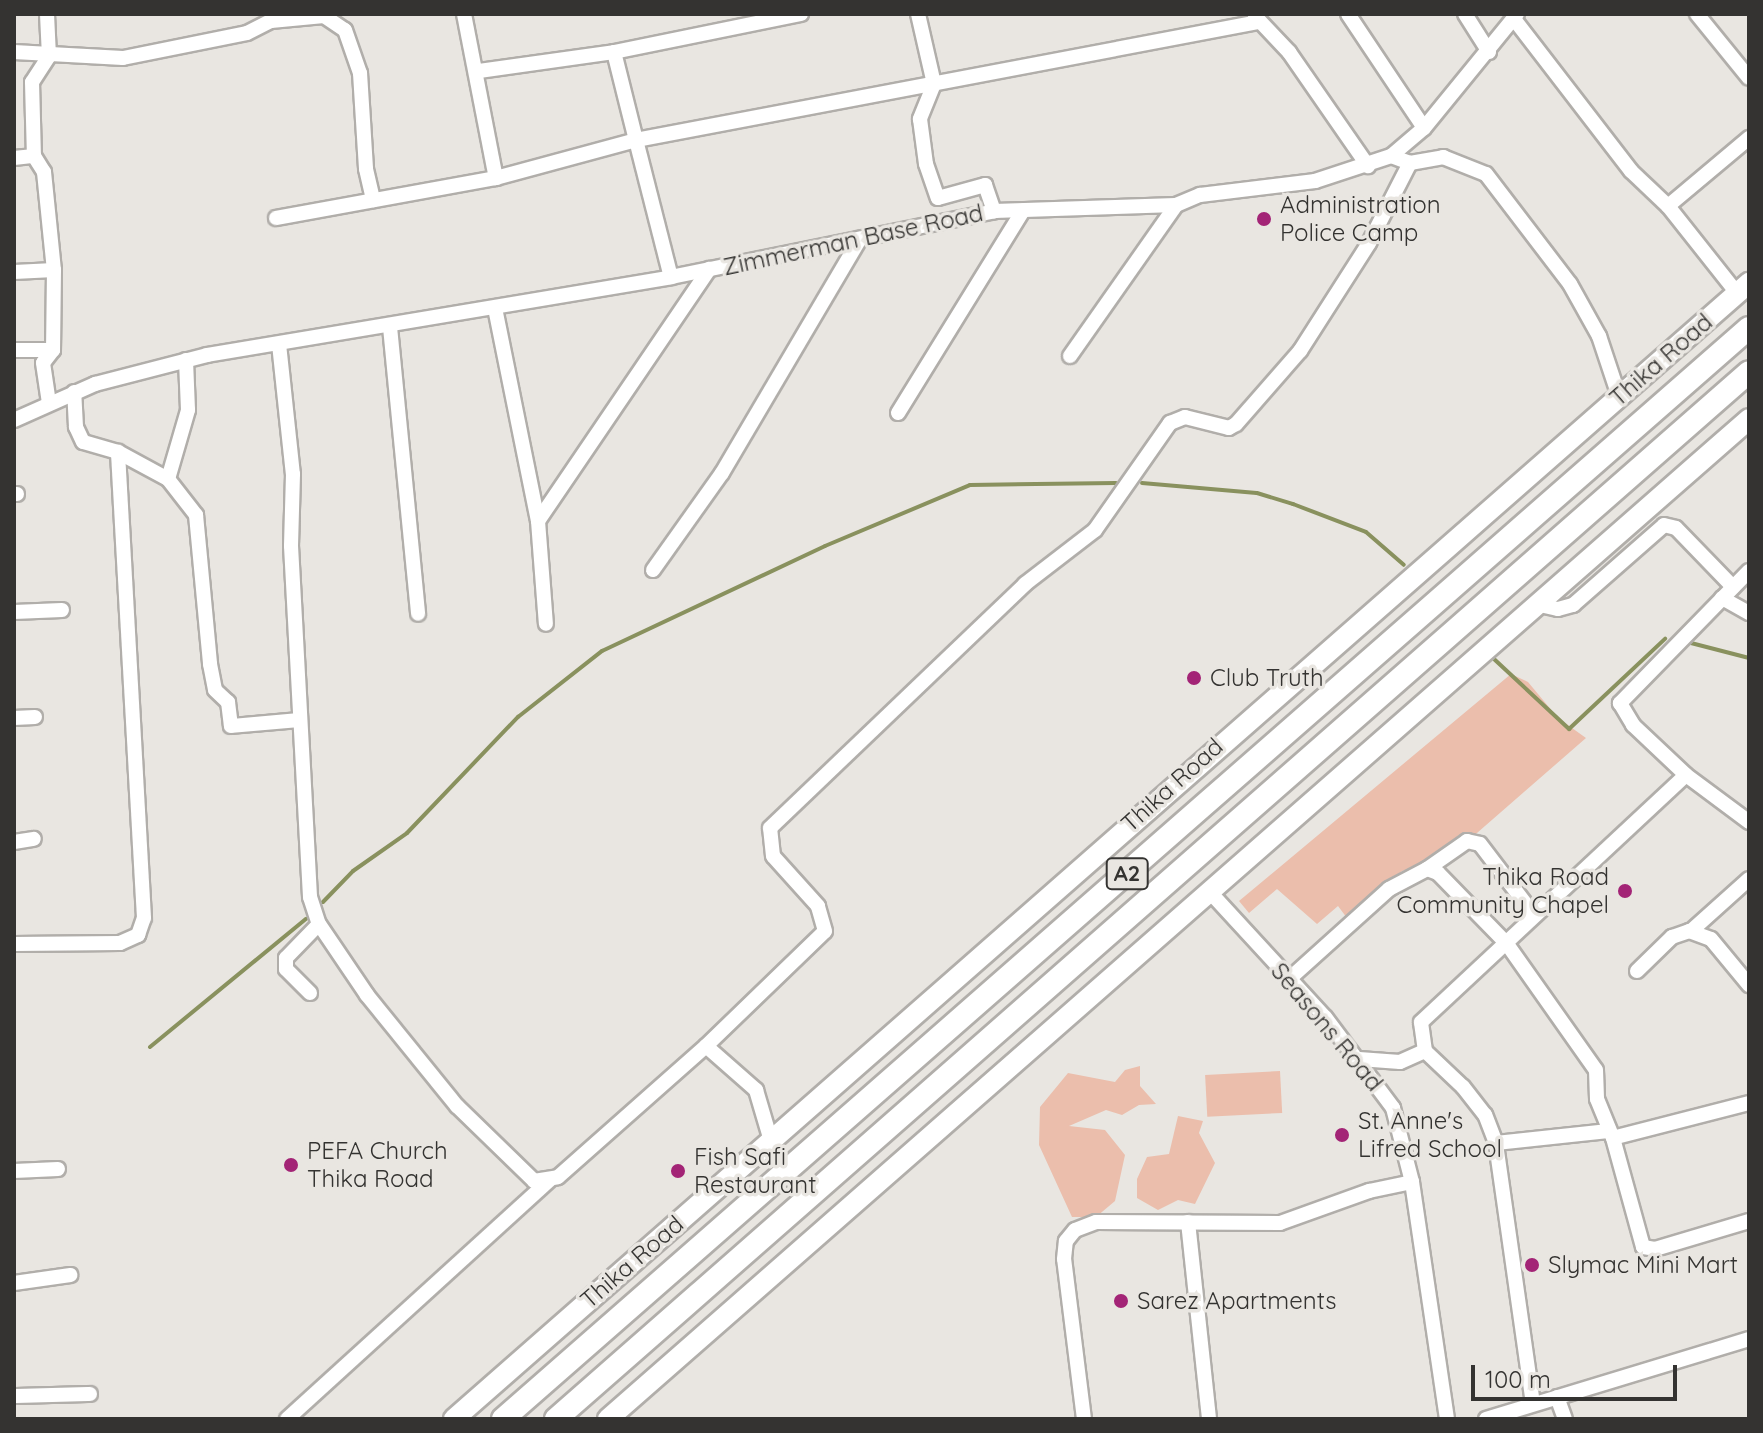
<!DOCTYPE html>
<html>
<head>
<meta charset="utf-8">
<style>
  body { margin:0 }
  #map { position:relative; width:1763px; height:1433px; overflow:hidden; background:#e9e6e1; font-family:Quicksand,sans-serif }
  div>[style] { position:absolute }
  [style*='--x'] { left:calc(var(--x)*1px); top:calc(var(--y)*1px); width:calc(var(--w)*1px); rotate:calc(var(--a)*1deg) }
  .green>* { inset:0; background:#ebbeac; transform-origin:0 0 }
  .stream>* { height:4px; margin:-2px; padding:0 2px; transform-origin:2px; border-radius:2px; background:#89915e }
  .roads { filter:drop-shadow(2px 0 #b1aeaa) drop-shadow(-2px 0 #b1aeaa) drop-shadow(0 2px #b1aeaa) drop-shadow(0 -2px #b1aeaa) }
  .minor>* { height:14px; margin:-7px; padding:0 7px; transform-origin:7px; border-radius:7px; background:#fff }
  .secondary>* { height:20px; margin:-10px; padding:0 10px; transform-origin:10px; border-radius:10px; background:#fff }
  .trunk>* { height:22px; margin:-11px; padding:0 11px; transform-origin:11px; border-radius:11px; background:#fff }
  .dots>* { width:22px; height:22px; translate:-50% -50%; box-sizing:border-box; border:4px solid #e9e6e1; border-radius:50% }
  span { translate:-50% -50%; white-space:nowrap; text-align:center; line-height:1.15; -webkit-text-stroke:7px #e9e6e1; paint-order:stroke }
  .shield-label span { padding:2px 6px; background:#e9e6e1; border:2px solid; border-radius:6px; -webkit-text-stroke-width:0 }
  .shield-label { font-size:22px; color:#343331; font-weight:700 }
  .poi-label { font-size:24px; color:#343331 }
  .left { translate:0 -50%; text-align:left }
  .right { translate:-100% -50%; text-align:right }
  .street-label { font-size:24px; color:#343331 }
  .frame { position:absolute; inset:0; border:16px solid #343331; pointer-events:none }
  .scale { position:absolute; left:1471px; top:1365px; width:206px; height:36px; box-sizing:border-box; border:4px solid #343331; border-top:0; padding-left:10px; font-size:24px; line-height:28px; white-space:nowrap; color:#343331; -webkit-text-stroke:6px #e9e6e1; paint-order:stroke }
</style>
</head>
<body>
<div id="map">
  <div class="green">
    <i style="clip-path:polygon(1511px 674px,1528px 682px,1558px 718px,1586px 738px,1446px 860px,1402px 871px,1347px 918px,1338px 906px,1317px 924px,1277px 889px,1249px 913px,1239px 901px)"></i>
    <i style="clip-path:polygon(1140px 1066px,1140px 1086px,1156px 1104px,1139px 1105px,1122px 1115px,1106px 1110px,1069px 1126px,1105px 1130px,1125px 1155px,1115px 1201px,1096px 1217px,1072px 1217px,1039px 1145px,1040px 1107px,1068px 1073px,1115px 1082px,1125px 1070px)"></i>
    <i style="left:1280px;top:1071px;width:42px;height:75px;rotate:87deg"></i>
    <i style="clip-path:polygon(1178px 1116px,1203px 1121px,1199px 1133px,1215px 1163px,1195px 1204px,1178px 1200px,1158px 1210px,1137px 1198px,1137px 1179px,1147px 1157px,1169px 1154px)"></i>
  </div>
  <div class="stream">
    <i style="--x:1142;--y:483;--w:115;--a:5"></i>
    <i style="--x:1257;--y:493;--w:38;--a:17"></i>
    <i style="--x:1293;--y:504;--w:78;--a:21"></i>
    <i style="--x:1366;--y:532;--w:50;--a:41"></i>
    <i style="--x:1691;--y:643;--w:60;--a:14.5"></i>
    <i style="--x:1494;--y:659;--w:103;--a:43"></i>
    <i style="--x:1569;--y:729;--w:132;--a:-43.2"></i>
    <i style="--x:323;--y:902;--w:43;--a:-45.9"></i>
    <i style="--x:353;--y:871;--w:66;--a:-35.1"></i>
    <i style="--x:407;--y:833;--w:161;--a:-46.3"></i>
    <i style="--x:518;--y:717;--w:107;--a:-38.2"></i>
    <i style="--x:602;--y:651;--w:246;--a:-25.2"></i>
    <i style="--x:825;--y:546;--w:157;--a:-22.8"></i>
    <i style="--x:970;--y:485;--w:146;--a:-0.8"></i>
    <i style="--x:150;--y:1047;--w:202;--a:-39.4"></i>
  </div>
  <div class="roads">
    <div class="minor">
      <i style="--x:47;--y:14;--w:42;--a:87.3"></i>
      <i style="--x:49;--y:56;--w:31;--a:123"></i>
      <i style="--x:32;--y:82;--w:74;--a:88.5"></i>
      <i style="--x:34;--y:156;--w:19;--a:58"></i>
      <i style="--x:44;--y:172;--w:99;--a:84.2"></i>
      <i style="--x:54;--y:270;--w:80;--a:90.7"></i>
      <i style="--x:53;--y:350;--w:16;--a:128"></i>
      <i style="--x:43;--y:363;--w:40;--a:81.5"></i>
      <i style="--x:464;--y:14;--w:167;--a:79"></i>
      <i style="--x:918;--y:14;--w:72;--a:77.1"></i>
      <i style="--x:934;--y:84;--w:38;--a:112"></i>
      <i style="--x:920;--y:119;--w:45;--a:82.4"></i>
      <i style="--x:926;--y:164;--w:36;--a:71"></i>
      <i style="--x:938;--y:198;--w:49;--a:-15.5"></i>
      <i style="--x:985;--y:185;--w:28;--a:71"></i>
      <i style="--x:1348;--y:14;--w:137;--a:56.3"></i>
      <i style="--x:1465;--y:14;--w:45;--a:57.7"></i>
      <i style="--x:1697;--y:14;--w:82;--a:50.9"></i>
      <i style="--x:1255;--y:16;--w:50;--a:46.6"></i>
      <i style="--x:1289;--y:52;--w:139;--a:55.3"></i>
      <i style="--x:1514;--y:19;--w:192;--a:52.4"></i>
      <i style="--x:1631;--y:171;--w:51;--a:43.4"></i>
      <i style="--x:1668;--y:206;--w:106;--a:-40"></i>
      <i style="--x:14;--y:52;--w:109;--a:3.2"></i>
      <i style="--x:123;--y:58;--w:126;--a:-11.4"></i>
      <i style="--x:247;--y:33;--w:27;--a:-27"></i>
      <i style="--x:271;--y:21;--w:53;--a:-5.4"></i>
      <i style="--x:324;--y:16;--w:25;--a:34"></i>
      <i style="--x:345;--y:30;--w:46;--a:70.8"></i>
      <i style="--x:360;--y:73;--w:96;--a:86.4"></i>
      <i style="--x:366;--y:169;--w:32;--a:77"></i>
      <i style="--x:614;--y:52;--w:91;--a:76"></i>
      <i style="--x:636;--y:140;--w:634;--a:-10.73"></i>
      <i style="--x:479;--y:71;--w:136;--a:-8"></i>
      <i style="--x:614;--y:52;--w:191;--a:-11.5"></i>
      <i style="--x:1391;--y:156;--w:43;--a:-40.3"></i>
      <i style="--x:1424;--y:128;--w:147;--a:-50.8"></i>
      <i style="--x:14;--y:158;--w:20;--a:-6"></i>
      <i style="--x:1668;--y:206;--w:111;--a:51.6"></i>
      <i style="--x:276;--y:218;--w:224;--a:-10.3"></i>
      <i style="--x:496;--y:178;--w:145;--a:-15.2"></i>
      <i style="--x:636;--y:140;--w:141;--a:75.7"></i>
      <i style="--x:14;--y:272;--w:40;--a:-2.9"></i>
      <i style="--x:495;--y:308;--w:217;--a:78.6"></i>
      <i style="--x:538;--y:521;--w:103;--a:85.6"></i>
      <i style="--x:390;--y:327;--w:288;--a:84.4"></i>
      <i style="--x:279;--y:344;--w:131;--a:83.9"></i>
      <i style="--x:293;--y:474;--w:72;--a:91.6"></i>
      <i style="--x:291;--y:546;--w:352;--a:86.9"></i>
      <i style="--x:310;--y:897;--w:28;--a:72"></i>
      <i style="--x:319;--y:924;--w:86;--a:55.9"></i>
      <i style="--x:367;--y:995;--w:143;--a:51"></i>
      <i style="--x:457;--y:1106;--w:107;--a:44.2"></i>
      <i style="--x:534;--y:1181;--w:24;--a:-9"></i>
      <i style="--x:558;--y:1177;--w:198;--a:-41.5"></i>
      <i style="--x:706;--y:1046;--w:67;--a:41.3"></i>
      <i style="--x:756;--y:1090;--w:53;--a:73.6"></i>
      <i style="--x:14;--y:350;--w:39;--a:0"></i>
      <i style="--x:1070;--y:356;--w:184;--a:-54.9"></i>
      <i style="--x:898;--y:413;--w:238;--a:-58.3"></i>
      <i style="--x:14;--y:420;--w:89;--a:-24"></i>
      <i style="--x:95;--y:384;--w:116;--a:-14.5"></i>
      <i style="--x:207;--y:355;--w:471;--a:-9.5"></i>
      <i style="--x:671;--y:277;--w:330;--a:-11.5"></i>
      <i style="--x:994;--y:211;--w:182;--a:-1.9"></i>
      <i style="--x:1176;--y:205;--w:26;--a:-23"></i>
      <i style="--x:1200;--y:195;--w:116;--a:-6.9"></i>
      <i style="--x:1315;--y:181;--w:80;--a:-18.2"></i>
      <i style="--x:1391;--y:156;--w:20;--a:20"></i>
      <i style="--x:1410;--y:163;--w:34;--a:-10"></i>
      <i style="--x:1443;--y:157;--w:46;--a:21.6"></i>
      <i style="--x:1486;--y:174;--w:138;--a:52.6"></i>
      <i style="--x:1570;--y:284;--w:60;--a:60.9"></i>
      <i style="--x:1599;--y:336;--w:63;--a:71.6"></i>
      <i style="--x:118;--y:452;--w:57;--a:28.4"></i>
      <i style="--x:168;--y:479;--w:46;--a:52.1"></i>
      <i style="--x:196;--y:515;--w:150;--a:84.6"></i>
      <i style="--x:210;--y:664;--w:26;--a:79"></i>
      <i style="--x:215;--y:690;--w:18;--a:43"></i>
      <i style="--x:228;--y:702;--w:24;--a:83"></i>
      <i style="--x:231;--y:726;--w:67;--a:-5.1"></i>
      <i style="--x:168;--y:479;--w:72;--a:-73.8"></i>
      <i style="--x:188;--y:410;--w:50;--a:-92.3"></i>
      <i style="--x:14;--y:494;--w:3;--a:0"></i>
      <i style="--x:538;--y:521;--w:305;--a:-55.8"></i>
      <i style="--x:653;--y:570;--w:119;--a:-54.6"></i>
      <i style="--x:722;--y:473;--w:272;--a:-59.5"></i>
      <i style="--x:1749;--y:571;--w:185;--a:134.3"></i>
      <i style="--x:1620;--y:703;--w:26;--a:59"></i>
      <i style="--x:1633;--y:725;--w:73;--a:43.3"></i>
      <i style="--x:1686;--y:775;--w:79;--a:36.7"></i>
      <i style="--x:1722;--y:598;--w:31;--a:29"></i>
      <i style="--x:1540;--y:605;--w:18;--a:13"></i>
      <i style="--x:1558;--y:609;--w:16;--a:-15"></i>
      <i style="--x:1573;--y:605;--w:121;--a:-41.3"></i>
      <i style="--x:1664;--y:525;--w:12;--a:14"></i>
      <i style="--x:1676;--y:528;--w:82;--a:46"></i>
      <i style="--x:14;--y:612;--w:48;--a:-2.4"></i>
      <i style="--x:14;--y:718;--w:21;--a:-3"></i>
      <i style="--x:14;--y:842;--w:20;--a:-9"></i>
      <i style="--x:1427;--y:869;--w:49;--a:-35"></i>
      <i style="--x:1467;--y:841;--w:13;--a:13"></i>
      <i style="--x:1480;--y:844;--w:89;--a:52.7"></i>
      <i style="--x:1209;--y:891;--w:171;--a:47.4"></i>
      <i style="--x:1325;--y:1017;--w:114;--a:53.2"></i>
      <i style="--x:1393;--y:1108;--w:76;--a:75.6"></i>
      <i style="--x:1412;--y:1182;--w:240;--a:81.6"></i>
      <i style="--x:1691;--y:931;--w:78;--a:-41.9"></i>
      <i style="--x:14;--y:944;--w:106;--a:-0.5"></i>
      <i style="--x:120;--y:943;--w:20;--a:-24"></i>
      <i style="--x:138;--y:935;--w:18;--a:-71"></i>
      <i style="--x:144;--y:918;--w:467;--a:-93.2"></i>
      <i style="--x:118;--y:452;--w:36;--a:-164"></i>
      <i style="--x:83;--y:442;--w:17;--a:-115"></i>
      <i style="--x:76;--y:427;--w:35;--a:-93"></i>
      <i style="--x:1637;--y:971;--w:49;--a:-44.2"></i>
      <i style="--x:1672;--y:937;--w:18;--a:-19"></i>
      <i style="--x:1689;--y:931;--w:23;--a:20"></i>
      <i style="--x:1711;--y:939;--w:60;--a:50.4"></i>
      <i style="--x:1288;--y:980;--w:136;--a:-42"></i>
      <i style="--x:1389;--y:889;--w:43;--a:-27.8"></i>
      <i style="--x:1427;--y:869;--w:12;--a:20"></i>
      <i style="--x:1438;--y:873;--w:99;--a:45.8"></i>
      <i style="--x:1507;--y:944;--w:154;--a:54.8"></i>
      <i style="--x:1596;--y:1070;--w:29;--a:88"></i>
      <i style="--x:1597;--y:1099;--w:42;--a:67.7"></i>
      <i style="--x:310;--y:993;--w:34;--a:-135"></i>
      <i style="--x:286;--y:969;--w:11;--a:-90"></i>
      <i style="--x:286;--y:958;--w:47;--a:-45.9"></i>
      <i style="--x:706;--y:1046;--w:165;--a:-44"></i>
      <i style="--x:825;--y:931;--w:26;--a:-106"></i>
      <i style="--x:818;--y:906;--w:67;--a:-132"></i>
      <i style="--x:773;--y:856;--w:28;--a:-96"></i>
      <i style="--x:770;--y:828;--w:353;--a:-43.7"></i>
      <i style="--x:1025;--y:584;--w:88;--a:-37.6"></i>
      <i style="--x:1095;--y:530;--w:131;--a:-55"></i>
      <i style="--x:1170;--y:423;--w:16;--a:-22"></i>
      <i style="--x:1185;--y:417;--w:45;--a:14"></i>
      <i style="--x:1229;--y:428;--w:8;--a:-30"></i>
      <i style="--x:1236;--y:424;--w:97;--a:-48.8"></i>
      <i style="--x:1300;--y:351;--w:128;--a:-57.4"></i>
      <i style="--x:1369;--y:243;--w:90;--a:-62.9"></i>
      <i style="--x:1359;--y:1059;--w:41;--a:4.2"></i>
      <i style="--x:1400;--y:1062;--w:27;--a:-24"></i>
      <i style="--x:1749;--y:1103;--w:140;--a:165.6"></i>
      <i style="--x:1613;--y:1138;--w:113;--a:74.6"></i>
      <i style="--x:1643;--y:1247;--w:12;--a:9"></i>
      <i style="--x:1655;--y:1249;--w:98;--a:-16.6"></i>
      <i style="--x:1496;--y:1143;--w:113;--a:-6.1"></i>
      <i style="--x:14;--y:1171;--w:44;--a:-2.6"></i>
      <i style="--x:1188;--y:1222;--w:198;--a:83.9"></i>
      <i style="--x:14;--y:1283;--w:57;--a:-8.1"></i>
      <i style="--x:14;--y:1396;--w:76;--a:-1.5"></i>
      <i style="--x:1557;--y:1397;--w:23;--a:70"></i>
      <i style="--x:1533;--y:1404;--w:264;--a:-98.1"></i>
      <i style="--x:1496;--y:1143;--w:30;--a:-111"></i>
      <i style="--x:1485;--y:1115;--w:36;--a:-128"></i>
      <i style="--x:1463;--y:1087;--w:52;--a:-136.5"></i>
      <i style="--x:1425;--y:1051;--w:29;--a:-98"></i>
      <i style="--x:1421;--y:1022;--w:362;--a:-43"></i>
      <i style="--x:287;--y:1419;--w:355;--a:-42.3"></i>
      <i style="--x:1084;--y:1419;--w:161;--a:-97.1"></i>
      <i style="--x:1064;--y:1259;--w:18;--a:-84"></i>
      <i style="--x:1066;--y:1241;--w:14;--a:-51"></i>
      <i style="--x:1075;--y:1230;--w:22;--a:-21"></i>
      <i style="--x:1096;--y:1222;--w:184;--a:0.3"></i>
      <i style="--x:1280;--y:1223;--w:95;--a:-19.8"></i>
      <i style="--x:1369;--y:1191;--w:44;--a:-11.8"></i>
      <i style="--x:1486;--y:1419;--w:275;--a:-16.9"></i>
    </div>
    <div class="secondary">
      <i style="--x:454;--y:1419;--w:1723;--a:-41.26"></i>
      <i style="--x:608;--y:1419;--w:1517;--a:-41.23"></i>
    </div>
    <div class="trunk">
      <i style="--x:503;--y:1419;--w:1656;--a:-41.21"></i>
      <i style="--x:556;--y:1419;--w:1587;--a:-41.27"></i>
    </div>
  </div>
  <div class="dots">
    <i style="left:1264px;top:219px;background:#a32476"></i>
    <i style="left:1194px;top:678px;background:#a32476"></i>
    <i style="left:1625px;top:891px;background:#a32476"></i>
    <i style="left:1342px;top:1135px;background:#a32476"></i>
    <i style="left:291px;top:1165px;background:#a32476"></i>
    <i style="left:678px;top:1171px;background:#a32476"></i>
    <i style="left:1532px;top:1265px;background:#a32476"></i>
    <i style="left:1121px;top:1301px;background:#a32476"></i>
  </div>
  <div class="shield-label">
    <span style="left:1127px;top:874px">A2</span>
  </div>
  <div class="poi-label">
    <span class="left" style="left:1280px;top:219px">Administration<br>Police Camp</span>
    <span class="left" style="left:1210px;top:678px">Club Truth</span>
    <span class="right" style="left:1609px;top:891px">Thika Road<br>Community Chapel</span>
    <span class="left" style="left:1358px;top:1135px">St. Anne's<br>Lifred School</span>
    <span class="left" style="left:307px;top:1165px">PEFA Church<br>Thika Road</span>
    <span class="left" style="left:694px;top:1171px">Fish Safi<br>Restaurant</span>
    <span class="left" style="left:1548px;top:1265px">Slymac Mini Mart</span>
    <span class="left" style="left:1137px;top:1301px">Sarez Apartments</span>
  </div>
  <div class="street-label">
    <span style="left:853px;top:240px;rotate:-12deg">Zimmerman Base Road</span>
    <span style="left:1661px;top:360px;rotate:-41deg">Thika Road</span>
    <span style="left:1172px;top:785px;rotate:-42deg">Thika Road</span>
    <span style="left:1327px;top:1027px;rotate:50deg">Seasons Road</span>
    <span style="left:632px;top:1262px;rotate:-41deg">Thika Road</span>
  </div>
  <div class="frame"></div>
  <div class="scale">100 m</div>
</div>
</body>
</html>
